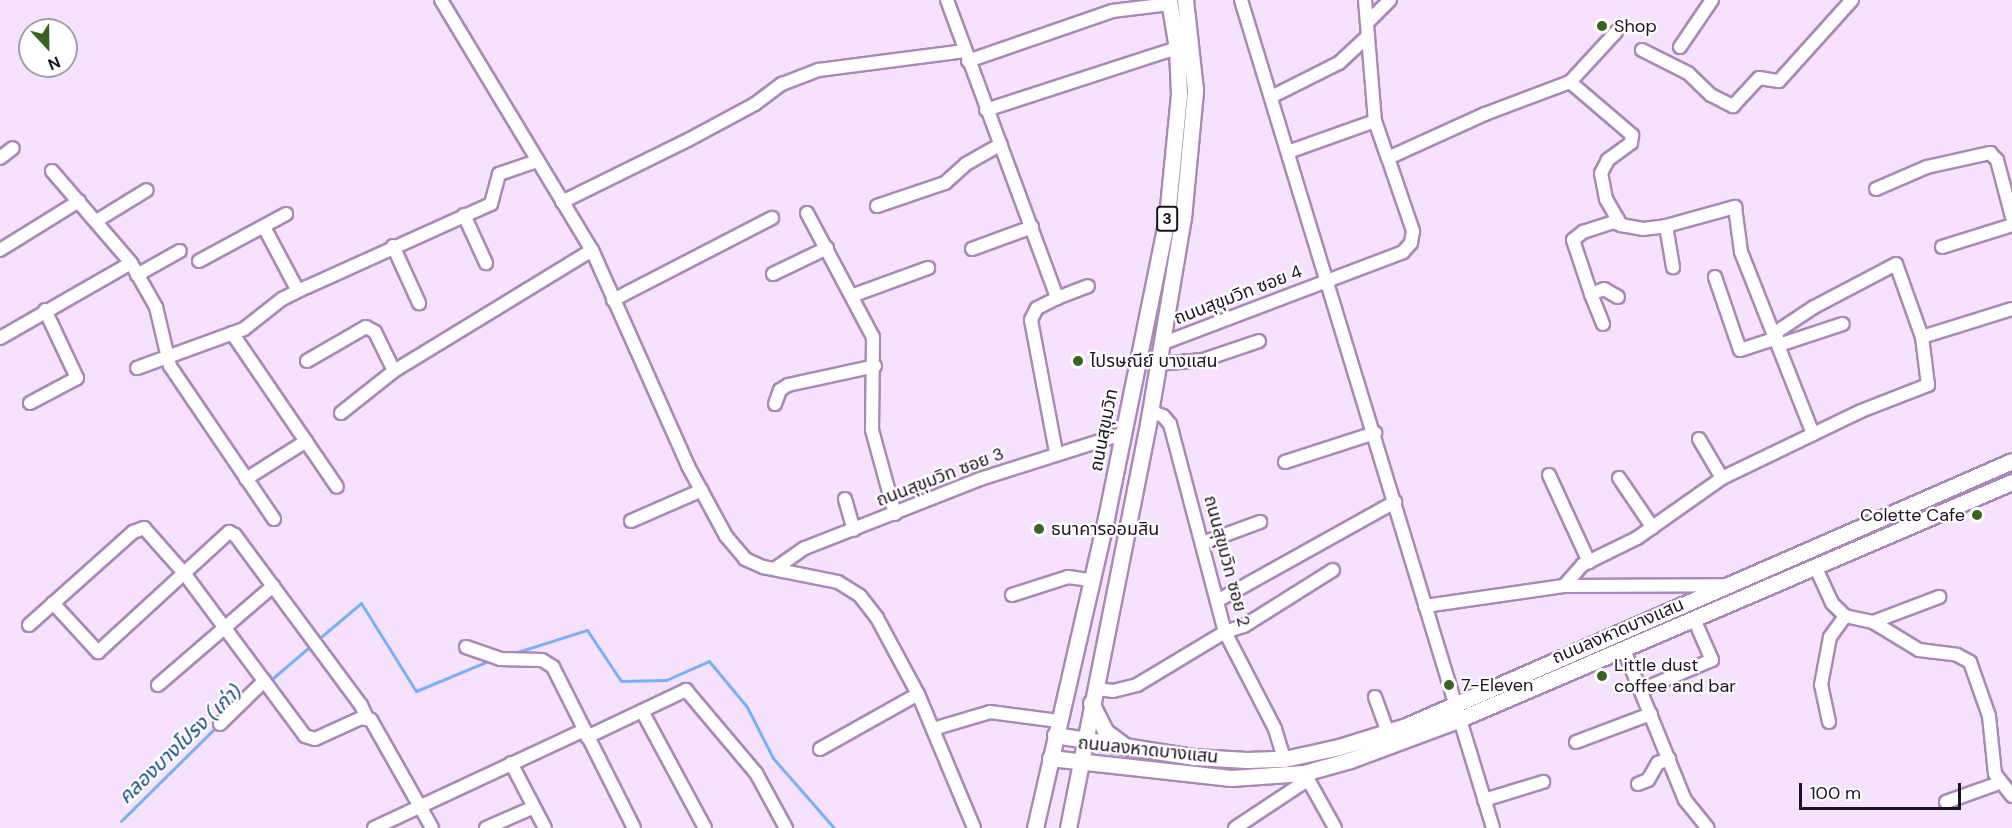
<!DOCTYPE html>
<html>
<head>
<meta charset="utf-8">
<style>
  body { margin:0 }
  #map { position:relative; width:2012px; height:828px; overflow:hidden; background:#f6e2fe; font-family:"DM Sans","Noto Sans Thai",sans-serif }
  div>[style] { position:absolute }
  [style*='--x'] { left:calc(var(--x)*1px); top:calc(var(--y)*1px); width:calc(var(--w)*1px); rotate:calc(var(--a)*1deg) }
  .stream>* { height:3px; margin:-1.5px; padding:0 1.5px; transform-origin:1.5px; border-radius:1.5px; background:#7ab0f8 }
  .roads { filter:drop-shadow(2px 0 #a98ab6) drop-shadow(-2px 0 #a98ab6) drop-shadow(0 2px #a98ab6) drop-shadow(0 -2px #a98ab6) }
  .minor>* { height:12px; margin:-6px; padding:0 6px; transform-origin:6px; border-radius:6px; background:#fff }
  .major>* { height:15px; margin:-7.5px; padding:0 7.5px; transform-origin:7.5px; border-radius:7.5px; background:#fff }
  .dots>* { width:16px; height:16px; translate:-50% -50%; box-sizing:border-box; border:3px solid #fff; border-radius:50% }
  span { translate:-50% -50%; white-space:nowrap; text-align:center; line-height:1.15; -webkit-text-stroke:4.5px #fff; paint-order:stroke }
  .shield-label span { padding:2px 4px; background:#fff; border:2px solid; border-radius:4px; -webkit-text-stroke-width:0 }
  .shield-label { font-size:16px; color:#1d1222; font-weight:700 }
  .poi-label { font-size:18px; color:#1d1222 }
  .left { translate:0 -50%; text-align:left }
  .right { translate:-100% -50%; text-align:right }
  .street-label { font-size:18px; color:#1d1222 }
  .water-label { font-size:20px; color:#134887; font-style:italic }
  .north { position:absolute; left:18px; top:18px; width:60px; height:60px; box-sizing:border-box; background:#fff; border:2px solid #a5a0a7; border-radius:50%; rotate:158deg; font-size:16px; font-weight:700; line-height:24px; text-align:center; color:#1d1222 }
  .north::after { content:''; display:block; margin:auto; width:21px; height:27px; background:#396320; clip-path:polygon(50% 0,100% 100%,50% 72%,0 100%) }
  .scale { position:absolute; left:1799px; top:783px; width:162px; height:27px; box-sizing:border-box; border:3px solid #1d1222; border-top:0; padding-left:8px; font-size:18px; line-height:21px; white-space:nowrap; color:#1d1222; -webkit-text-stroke:4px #fff; paint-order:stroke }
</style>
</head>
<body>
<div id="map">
  <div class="stream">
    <i style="--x:322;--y:636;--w:51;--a:-40.2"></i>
    <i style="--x:361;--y:603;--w:104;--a:58"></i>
    <i style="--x:416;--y:691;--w:76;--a:-22.5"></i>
    <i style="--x:511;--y:654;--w:80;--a:-17.5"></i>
    <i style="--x:587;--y:630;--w:61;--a:56.3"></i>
    <i style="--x:621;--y:681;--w:45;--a:-1.3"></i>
    <i style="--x:666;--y:680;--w:47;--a:-23.8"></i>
    <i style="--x:709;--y:661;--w:60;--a:50.4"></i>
    <i style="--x:747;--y:707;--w:57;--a:63"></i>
    <i style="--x:773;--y:758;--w:93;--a:48.9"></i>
    <i style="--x:273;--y:678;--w:46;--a:-40.6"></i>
    <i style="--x:121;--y:821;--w:136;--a:-44.7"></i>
  </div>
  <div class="roads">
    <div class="minor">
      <i style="--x:441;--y:0;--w:292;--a:58.9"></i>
      <i style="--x:592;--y:250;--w:236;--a:66"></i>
      <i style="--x:688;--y:466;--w:80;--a:61.5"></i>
      <i style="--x:726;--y:536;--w:30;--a:50"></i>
      <i style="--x:745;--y:559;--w:20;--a:24"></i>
      <i style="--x:763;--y:567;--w:76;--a:11.3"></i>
      <i style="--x:838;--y:582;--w:26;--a:32"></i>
      <i style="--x:860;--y:596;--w:28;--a:52"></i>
      <i style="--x:877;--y:618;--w:86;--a:61.7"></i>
      <i style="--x:918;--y:694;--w:145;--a:67.3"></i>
      <i style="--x:947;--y:0;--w:318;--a:69.7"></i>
      <i style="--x:1057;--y:298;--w:22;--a:153"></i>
      <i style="--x:1037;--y:308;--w:13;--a:117"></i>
      <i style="--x:1031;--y:320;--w:134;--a:79.3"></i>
      <i style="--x:1241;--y:0;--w:865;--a:73.07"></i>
      <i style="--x:1365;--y:0;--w:121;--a:85.3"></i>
      <i style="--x:1375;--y:121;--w:39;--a:71"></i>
      <i style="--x:1388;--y:158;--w:107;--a:-24.4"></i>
      <i style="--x:1485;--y:114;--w:91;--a:-20.6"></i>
      <i style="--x:1570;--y:82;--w:68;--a:-47.4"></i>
      <i style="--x:1368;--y:22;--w:31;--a:-45"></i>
      <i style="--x:1680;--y:47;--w:57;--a:-55.8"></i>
      <i style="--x:1642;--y:50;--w:51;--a:26.6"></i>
      <i style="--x:1688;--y:73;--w:32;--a:44"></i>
      <i style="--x:1711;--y:95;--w:25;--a:27"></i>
      <i style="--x:1733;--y:106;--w:38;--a:-47"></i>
      <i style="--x:1759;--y:78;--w:20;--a:9"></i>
      <i style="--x:1779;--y:81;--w:109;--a:-48"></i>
      <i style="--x:968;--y:61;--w:152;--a:-19.1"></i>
      <i style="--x:1112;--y:11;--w:58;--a:-6.9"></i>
      <i style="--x:1570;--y:82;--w:82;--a:40.5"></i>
      <i style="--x:1632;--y:135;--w:8;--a:97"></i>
      <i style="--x:1631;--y:143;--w:29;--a:144"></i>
      <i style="--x:1608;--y:160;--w:15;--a:118"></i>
      <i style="--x:1601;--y:173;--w:26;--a:79"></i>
      <i style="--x:1606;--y:199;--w:30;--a:60"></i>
      <i style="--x:1621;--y:225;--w:22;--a:10"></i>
      <i style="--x:1643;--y:229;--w:23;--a:-7"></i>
      <i style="--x:1666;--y:226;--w:72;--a:-15.4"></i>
      <i style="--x:1735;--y:207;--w:45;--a:82.4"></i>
      <i style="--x:1741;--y:252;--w:196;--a:68.4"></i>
      <i style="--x:1271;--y:97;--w:76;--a:-26.6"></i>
      <i style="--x:1339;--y:63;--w:40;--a:-43"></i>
      <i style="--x:986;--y:110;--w:201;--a:-18"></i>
      <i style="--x:1288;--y:152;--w:92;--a:-19.6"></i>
      <i style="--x:0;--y:158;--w:16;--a:-38"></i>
      <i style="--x:52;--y:171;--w:121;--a:49.3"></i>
      <i style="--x:131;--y:263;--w:51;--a:60.4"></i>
      <i style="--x:156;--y:307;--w:61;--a:76.7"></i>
      <i style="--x:170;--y:366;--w:185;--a:55.8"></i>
      <i style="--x:1876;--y:189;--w:56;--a:-23.3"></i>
      <i style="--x:1927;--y:167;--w:65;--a:-12.5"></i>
      <i style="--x:1990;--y:153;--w:10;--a:45"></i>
      <i style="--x:1997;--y:160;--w:59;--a:75.3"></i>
      <i style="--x:562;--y:202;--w:140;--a:-26.2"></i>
      <i style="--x:688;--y:140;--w:76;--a:-28.2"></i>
      <i style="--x:755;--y:104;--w:34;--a:-37"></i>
      <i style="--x:782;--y:84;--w:40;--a:-21"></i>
      <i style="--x:819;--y:70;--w:147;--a:-7.4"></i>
      <i style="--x:877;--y:206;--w:72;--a:-18.7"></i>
      <i style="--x:945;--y:183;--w:28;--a:-42"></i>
      <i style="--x:966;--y:164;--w:40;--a:-29.7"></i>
      <i style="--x:807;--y:213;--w:140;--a:62"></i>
      <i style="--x:873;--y:337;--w:93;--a:90.6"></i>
      <i style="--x:872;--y:430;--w:87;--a:74.7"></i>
      <i style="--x:464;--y:215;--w:53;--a:65.4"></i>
      <i style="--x:98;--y:220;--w:57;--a:-31.5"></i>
      <i style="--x:1666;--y:226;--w:42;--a:80.3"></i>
      <i style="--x:264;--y:227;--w:72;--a:62"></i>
      <i style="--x:393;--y:246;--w:63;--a:65.5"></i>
      <i style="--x:1942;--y:247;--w:73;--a:-17.4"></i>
      <i style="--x:972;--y:249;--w:64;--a:-20.1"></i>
      <i style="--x:0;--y:250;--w:93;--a:-31.8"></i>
      <i style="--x:199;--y:261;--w:99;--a:-28.4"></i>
      <i style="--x:773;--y:274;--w:60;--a:-25.7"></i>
      <i style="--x:137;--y:275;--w:49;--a:-29.2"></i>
      <i style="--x:1715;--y:277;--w:77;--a:71.1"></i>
      <i style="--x:1740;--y:350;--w:39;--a:-18"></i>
      <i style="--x:1591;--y:294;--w:57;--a:-108.4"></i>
      <i style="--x:1573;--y:240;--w:13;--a:-39"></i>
      <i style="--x:1583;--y:232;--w:32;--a:-18"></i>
      <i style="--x:1613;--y:222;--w:9;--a:21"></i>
      <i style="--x:854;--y:295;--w:79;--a:-20"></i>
      <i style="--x:1057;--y:298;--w:33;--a:-21"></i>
      <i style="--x:613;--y:300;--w:179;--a:-27.3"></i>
      <i style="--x:1603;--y:324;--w:32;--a:-112"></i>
      <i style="--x:1591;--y:294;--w:14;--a:-21"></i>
      <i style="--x:1604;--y:289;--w:16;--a:30"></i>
      <i style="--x:232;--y:333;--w:186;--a:55.7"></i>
      <i style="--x:1922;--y:337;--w:94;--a:-17.3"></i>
      <i style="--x:0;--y:338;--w:151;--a:-29.8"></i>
      <i style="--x:1161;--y:344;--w:259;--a:-20.8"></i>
      <i style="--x:1403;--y:252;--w:12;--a:-48"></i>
      <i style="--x:1411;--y:243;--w:12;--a:-81"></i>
      <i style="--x:1413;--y:231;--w:77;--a:-108.9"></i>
      <i style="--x:1779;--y:345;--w:67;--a:-18.2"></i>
      <i style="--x:307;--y:361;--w:68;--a:-30"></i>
      <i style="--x:366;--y:327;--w:10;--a:29"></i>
      <i style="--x:375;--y:332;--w:43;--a:64"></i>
      <i style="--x:1158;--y:364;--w:45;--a:-5.1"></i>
      <i style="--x:1203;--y:360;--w:59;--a:-18.7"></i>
      <i style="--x:137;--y:368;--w:114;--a:-20"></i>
      <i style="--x:244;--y:329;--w:48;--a:-38.3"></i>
      <i style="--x:282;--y:299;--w:28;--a:-26"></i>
      <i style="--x:307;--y:287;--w:202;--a:-24.3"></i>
      <i style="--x:491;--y:204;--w:31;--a:-75"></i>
      <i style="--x:499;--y:174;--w:39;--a:-19"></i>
      <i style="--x:30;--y:403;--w:53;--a:-28"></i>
      <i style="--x:77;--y:378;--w:75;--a:-115.2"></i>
      <i style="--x:775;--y:404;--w:15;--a:-70"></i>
      <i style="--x:780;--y:390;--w:9;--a:-32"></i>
      <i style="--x:788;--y:385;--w:89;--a:-12.3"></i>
      <i style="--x:1150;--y:411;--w:14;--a:21"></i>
      <i style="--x:1163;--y:416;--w:11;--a:49"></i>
      <i style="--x:1170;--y:424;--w:215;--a:75.2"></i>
      <i style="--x:1225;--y:632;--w:109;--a:62.7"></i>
      <i style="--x:1275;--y:729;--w:31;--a:73"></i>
      <i style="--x:341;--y:413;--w:68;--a:-38.4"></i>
      <i style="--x:394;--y:371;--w:232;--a:-31.4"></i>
      <i style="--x:1699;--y:439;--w:45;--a:59.5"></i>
      <i style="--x:1285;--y:462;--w:95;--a:-17.9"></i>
      <i style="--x:1549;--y:475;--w:96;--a:65.3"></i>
      <i style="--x:1619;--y:478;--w:60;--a:55.8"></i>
      <i style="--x:246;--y:479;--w:71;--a:-32.3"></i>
      <i style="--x:845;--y:499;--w:32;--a:74"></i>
      <i style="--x:631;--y:521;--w:77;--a:-23.6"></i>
      <i style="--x:1203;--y:543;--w:61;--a:-20.2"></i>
      <i style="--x:1815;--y:566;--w:41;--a:65.3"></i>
      <i style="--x:1832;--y:603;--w:18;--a:45"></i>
      <i style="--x:1845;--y:616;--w:29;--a:12"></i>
      <i style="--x:1873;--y:622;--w:54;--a:31.3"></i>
      <i style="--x:1919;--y:650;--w:38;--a:7"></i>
      <i style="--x:1957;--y:655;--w:15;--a:28"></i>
      <i style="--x:1970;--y:662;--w:57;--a:70.6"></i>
      <i style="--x:1989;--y:716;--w:58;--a:84.1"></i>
      <i style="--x:1995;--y:774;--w:28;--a:52"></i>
      <i style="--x:776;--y:568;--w:35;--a:-35"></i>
      <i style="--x:805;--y:548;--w:188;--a:-21.5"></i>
      <i style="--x:980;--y:479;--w:149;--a:-17.6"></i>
      <i style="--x:1564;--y:586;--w:28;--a:-49"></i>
      <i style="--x:1582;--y:565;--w:61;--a:-26.1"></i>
      <i style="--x:1637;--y:538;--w:104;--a:-35.2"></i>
      <i style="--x:1722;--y:478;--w:154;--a:-25.7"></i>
      <i style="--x:1861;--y:411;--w:72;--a:-21.2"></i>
      <i style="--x:1928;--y:385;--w:48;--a:-97.1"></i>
      <i style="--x:1922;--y:337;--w:77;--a:-109.6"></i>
      <i style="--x:1896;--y:264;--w:93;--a:152.3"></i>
      <i style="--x:1814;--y:307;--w:47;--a:146.3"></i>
      <i style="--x:1012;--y:595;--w:59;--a:-17.8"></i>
      <i style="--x:1068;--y:577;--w:21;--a:8"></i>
      <i style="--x:1217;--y:601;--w:204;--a:-29.1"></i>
      <i style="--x:53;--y:603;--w:67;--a:47.4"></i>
      <i style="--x:98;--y:652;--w:178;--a:-42.5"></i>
      <i style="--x:229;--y:532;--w:7;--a:27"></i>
      <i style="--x:235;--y:535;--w:212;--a:53.5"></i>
      <i style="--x:361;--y:705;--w:14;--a:65"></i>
      <i style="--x:1425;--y:606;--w:140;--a:-8.2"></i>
      <i style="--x:1564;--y:586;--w:164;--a:-0.3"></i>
      <i style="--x:1873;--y:622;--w:71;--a:-20.7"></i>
      <i style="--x:29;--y:625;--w:140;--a:-41.8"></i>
      <i style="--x:133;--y:532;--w:12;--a:-20"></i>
      <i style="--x:144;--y:528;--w:60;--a:48.4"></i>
      <i style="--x:184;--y:573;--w:203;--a:53.4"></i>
      <i style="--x:305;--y:736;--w:10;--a:17"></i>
      <i style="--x:315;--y:739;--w:51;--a:-24.5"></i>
      <i style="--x:361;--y:718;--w:10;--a:11"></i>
      <i style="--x:371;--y:720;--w:124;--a:60.5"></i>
      <i style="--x:466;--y:647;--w:36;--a:19"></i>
      <i style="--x:500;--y:659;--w:42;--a:1.4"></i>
      <i style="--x:542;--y:660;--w:13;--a:32"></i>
      <i style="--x:553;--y:667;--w:180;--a:63.3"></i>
      <i style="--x:1624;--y:650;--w:162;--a:67.9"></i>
      <i style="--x:1685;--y:800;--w:36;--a:51"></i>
      <i style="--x:158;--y:685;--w:152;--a:-40.7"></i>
      <i style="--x:1095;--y:689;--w:18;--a:6"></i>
      <i style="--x:1113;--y:691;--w:25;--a:-14"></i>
      <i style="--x:1137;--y:685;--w:103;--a:-31.1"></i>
      <i style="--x:1225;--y:632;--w:20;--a:-18"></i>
      <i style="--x:1244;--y:626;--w:105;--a:-32.2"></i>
      <i style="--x:1641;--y:690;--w:77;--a:-22.9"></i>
      <i style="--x:1712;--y:660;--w:45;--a:-113.7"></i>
      <i style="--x:1375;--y:697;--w:37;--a:70"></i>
      <i style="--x:642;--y:711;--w:133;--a:61.7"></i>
      <i style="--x:1829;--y:722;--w:38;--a:-102"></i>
      <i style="--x:1821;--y:685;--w:49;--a:-79.4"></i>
      <i style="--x:1830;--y:637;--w:26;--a:-54"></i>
      <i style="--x:220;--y:724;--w:62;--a:-44.3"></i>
      <i style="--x:933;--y:729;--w:59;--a:-16.6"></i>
      <i style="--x:990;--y:712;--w:69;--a:7.5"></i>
      <i style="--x:587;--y:737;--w:110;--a:-25.4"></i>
      <i style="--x:686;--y:690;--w:109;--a:49.9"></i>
      <i style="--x:756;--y:773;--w:63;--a:61.4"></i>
      <i style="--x:1576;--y:742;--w:80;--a:-20.5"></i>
      <i style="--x:820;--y:749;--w:112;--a:-29.3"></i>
      <i style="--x:511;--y:763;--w:73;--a:62.4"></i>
      <i style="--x:1305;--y:774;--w:62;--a:60.9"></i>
      <i style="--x:1638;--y:784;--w:11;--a:-22"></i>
      <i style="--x:1648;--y:780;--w:20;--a:-60"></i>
      <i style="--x:1658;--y:763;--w:12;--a:-20"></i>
      <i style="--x:1484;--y:800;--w:62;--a:-17"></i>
      <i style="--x:1946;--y:802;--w:56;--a:-19.7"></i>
      <i style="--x:374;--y:828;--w:232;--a:-25"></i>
      <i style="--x:486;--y:828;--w:52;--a:-23.6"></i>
      <i style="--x:1235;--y:828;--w:85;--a:-33.5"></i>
    </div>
    <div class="major">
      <i style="--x:1091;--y:703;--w:31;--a:63"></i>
      <i style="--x:1105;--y:731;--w:25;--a:37"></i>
      <i style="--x:1055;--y:735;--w:141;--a:9"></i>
      <i style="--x:1194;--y:757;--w:53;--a:3.2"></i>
      <i style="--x:1247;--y:760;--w:37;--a:-2"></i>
      <i style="--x:1284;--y:759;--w:56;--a:-12.3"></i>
      <i style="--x:1339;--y:747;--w:70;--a:-17.4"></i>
      <i style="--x:1406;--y:726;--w:661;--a:-23.62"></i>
      <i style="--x:1050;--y:758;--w:182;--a:6.3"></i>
      <i style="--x:1231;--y:778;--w:73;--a:-3.9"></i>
      <i style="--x:1304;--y:773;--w:48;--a:-15.8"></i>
      <i style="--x:1350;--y:760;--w:117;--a:-20.4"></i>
      <i style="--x:1460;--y:719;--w:601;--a:-23.24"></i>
      <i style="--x:1035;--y:828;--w:318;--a:-77.1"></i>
      <i style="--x:1106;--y:518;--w:307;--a:-78.5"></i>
      <i style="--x:1167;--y:217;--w:124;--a:-84.4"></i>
      <i style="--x:1179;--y:94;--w:46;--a:-92.5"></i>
      <i style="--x:1177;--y:48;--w:49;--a:-99.5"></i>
      <i style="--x:1068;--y:828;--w:412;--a:-78.8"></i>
      <i style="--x:1148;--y:424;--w:209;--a:-80.4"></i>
      <i style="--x:1183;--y:218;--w:129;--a:-84.6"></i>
      <i style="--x:1195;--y:90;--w:91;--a:-96.3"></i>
    </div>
  </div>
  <div class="dots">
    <i style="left:1602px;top:26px;background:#396320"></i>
    <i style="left:1078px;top:361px;background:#396320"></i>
    <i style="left:1977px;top:515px;background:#396320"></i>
    <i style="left:1039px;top:529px;background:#396320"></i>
    <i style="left:1602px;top:676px;background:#396320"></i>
    <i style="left:1449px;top:685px;background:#396320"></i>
  </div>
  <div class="shield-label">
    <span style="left:1167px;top:219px">3</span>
  </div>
  <div class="poi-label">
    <span class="left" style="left:1614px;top:26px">Shop</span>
    <span class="left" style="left:1090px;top:361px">ไปรษณีย์ บางแสน</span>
    <span class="right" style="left:1965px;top:515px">Colette Cafe</span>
    <span class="left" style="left:1051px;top:529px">ธนาคารออมสิน</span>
    <span class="left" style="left:1614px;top:676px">Little dust<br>coffee and bar</span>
    <span class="left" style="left:1461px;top:685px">7-Eleven</span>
  </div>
  <div class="street-label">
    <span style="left:1238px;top:295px;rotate:-21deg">ถนนสุขุมวิท ซอย 4</span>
    <span style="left:1104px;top:430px;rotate:-79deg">ถนนสุขุมวิท</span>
    <span style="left:940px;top:477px;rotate:-21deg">ถนนสุขุมวิท ซอย 3</span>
    <span style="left:1227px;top:561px;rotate:75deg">ถนนสุขุมวิท ซอย 2</span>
    <span style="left:1618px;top:631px;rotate:-23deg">ถนนลงหาดบางแสน</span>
    <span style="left:1148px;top:750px;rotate:6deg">ถนนลงหาดบางแสน</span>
  </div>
  <div class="water-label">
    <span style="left:180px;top:744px;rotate:-44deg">คลองบางโปรง (เก่า)</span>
  </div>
  <div class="north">N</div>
  <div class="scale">100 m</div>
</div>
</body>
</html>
